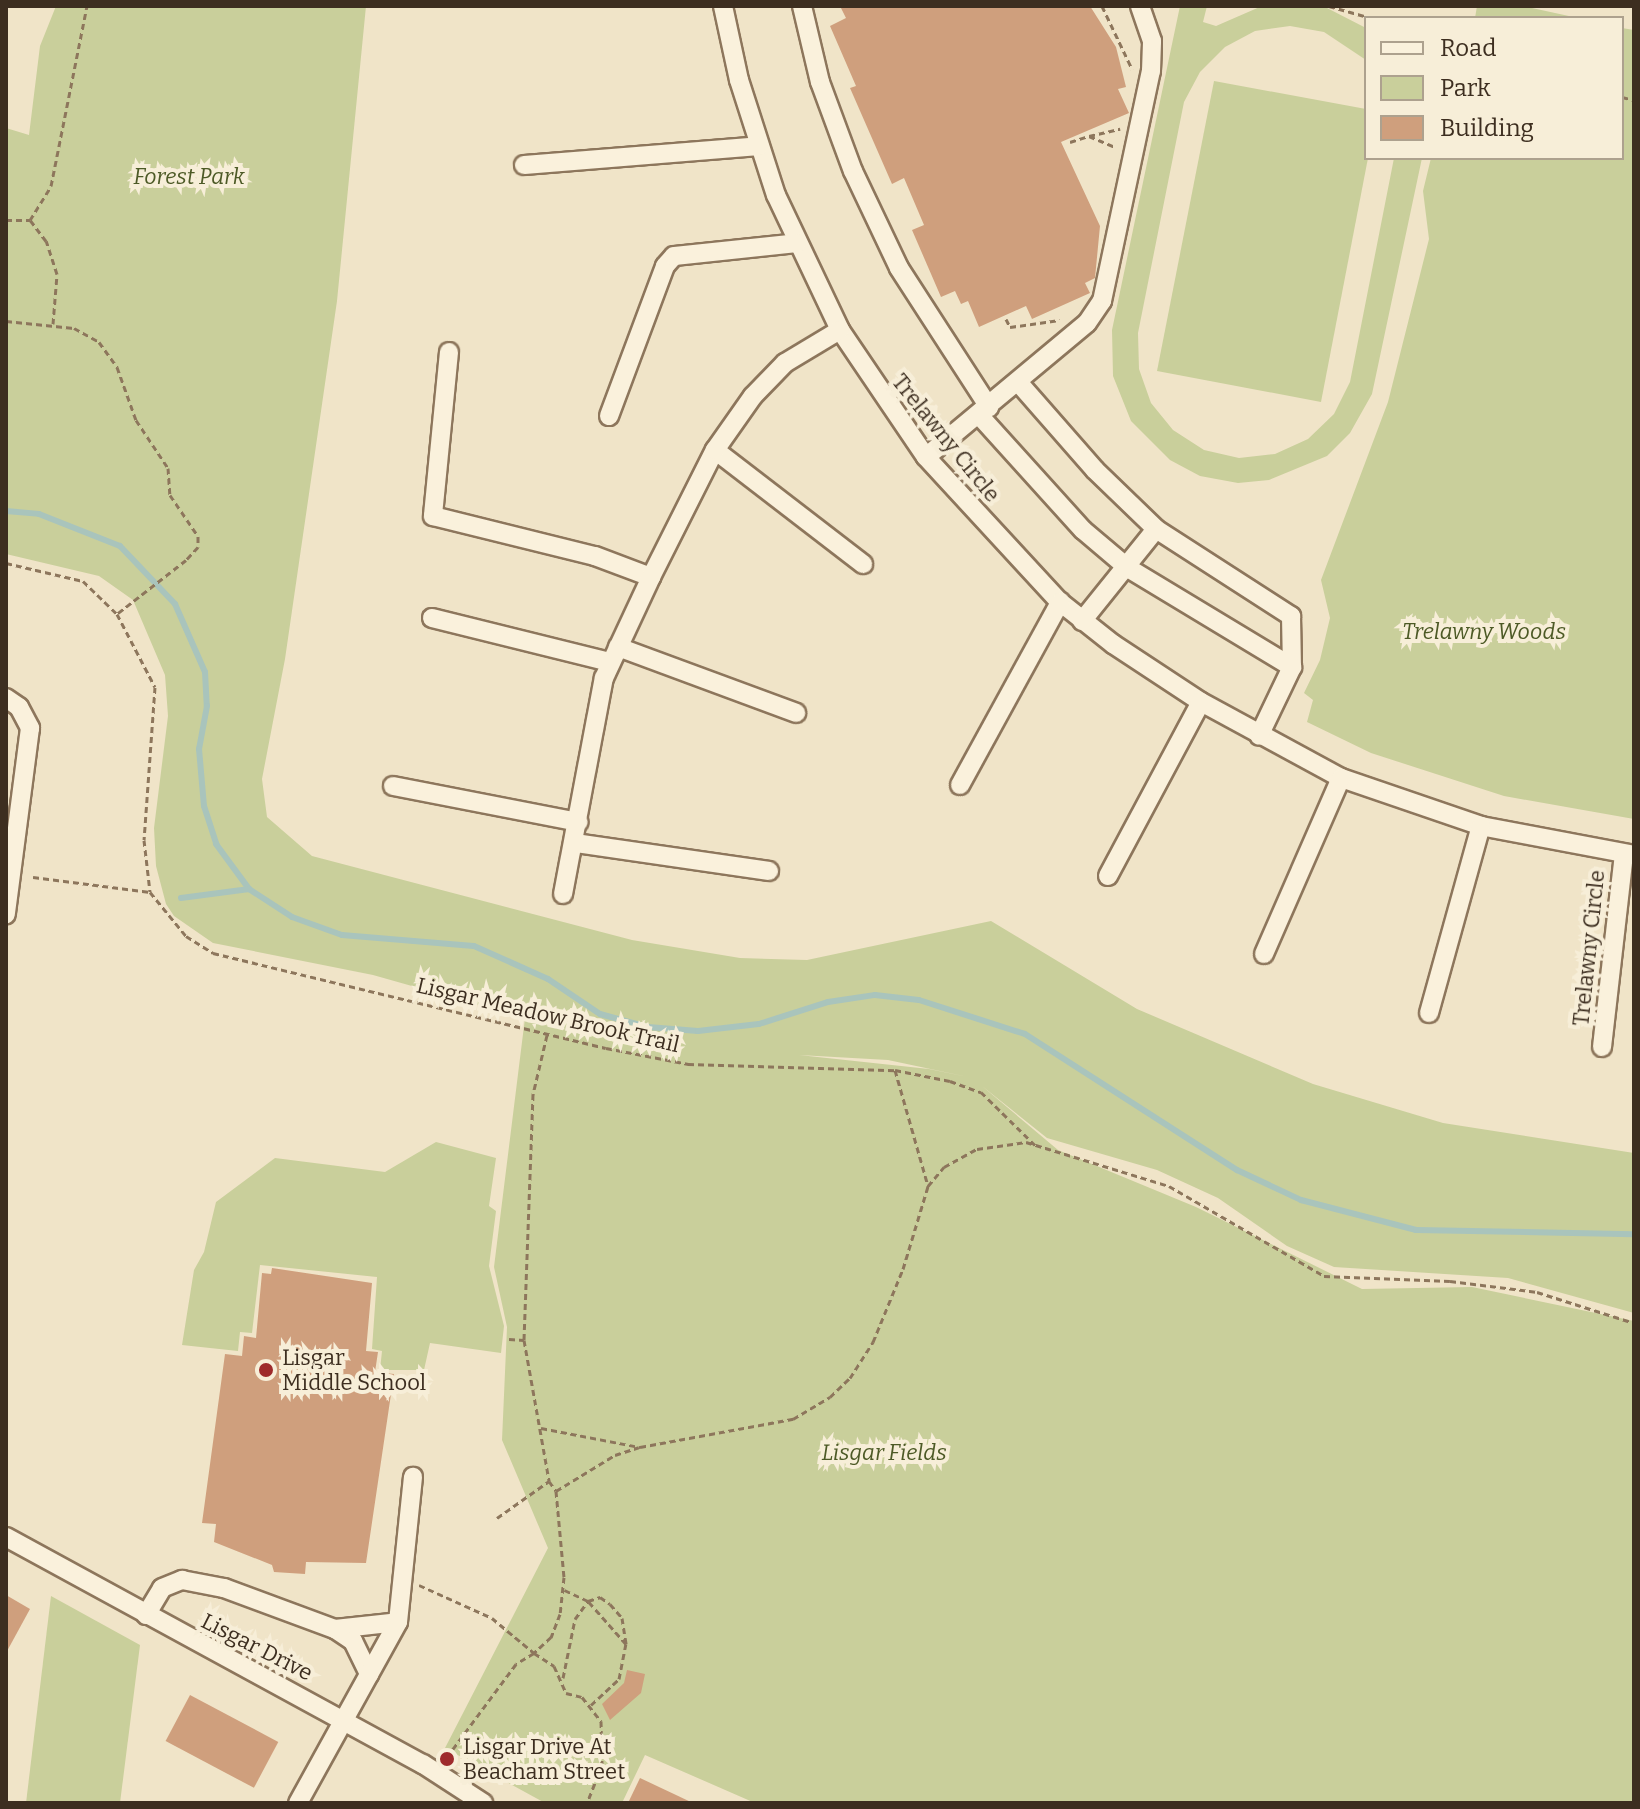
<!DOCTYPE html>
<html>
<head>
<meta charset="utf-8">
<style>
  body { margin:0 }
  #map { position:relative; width:1640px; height:1809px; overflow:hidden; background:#f0e4c8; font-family:Bitter,serif }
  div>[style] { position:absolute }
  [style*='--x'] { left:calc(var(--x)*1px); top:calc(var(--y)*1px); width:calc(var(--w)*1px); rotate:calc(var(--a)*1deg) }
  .green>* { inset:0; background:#c9cf9b }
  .stream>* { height:6px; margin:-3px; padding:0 3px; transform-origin:3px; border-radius:3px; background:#a9c4bc }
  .building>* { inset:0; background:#cf9f7d; transform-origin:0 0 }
  .path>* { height:3px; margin-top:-1.5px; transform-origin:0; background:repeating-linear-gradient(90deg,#8d765c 0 6px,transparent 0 10px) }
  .roads { filter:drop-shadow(2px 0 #8d765c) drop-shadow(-2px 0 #8d765c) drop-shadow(0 2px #8d765c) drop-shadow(0 -2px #8d765c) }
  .minor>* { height:18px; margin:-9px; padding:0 9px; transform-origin:9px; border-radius:9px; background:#faf1dc }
  .dots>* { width:22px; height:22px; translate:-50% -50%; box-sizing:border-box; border:4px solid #f7eed8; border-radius:50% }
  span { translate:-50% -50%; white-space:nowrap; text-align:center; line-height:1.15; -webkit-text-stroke:8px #f7eed8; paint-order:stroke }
  .park-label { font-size:22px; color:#4d5a26; font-style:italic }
  .street-label { font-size:22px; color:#3d2e20 }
  .poi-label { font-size:22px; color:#3d2e20 }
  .left { translate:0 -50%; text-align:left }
  .frame { position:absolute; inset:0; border:8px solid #3d2e20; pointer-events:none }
  .legend { position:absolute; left:1364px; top:16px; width:260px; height:144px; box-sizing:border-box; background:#f7eed8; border:2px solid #ada18e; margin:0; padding:10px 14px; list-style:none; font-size:24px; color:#3d2e20 }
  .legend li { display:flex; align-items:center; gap:16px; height:40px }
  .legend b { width:40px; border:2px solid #ada18e }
</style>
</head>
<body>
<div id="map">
  <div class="green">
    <i style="clip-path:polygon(evenodd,56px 6px,366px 6px,337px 301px,285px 659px,262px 779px,267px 817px,312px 856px,632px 940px,740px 958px,807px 960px,991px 921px,1137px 1009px,1313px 1084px,1443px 1123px,1634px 1153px,1634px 1313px,1508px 1278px,1334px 1267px,1287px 1246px,1218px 1198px,1157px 1170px,1047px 1138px,982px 1086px,1058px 1150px,1196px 1207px,1362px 1289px,1472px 1287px,1634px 1321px,1634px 1803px,755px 1803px,645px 1755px,622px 1803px,545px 1803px,445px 1748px,548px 1548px,502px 1440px,507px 1327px,494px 1267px,525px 1018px,373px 975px,213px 943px,174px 916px,166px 904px,156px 866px,154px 828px,168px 716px,165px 675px,133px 600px,99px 576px,6px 554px,6px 128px,29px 135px,40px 46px,56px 6px,799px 1055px,888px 1060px,968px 1077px,929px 1069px,799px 1055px)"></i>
    <i style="clip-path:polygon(1180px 6px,1207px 6px,1203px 22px,1216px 26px,1262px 6px,1308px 6px,1327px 8px,1366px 28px,1366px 60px,1324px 32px,1290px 26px,1255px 31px,1225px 47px,1200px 72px,1184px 102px,1138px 333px,1139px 369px,1151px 403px,1173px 430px,1204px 450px,1239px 458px,1275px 454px,1308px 439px,1334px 414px,1350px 382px,1394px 158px,1422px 158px,1372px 394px,1350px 433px,1327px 456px,1269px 480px,1238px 483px,1200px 476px,1170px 460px,1131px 421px,1113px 376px,1112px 330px)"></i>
    <i style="clip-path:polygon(1477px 6px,1523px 6px,1578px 18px,1475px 18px)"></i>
    <i style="clip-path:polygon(1622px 28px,1634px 30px,1634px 819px,1504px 796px,1371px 753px,1307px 722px,1313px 700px,1304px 693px,1320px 660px,1330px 618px,1321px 580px,1388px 402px,1429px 239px,1423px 191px,1431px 158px,1622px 158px)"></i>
    <i style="clip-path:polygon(1214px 81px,1366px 109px,1368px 158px,1321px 402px,1157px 371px)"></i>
    <i style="clip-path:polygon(436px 1142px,496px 1158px,489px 1206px,496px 1211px,489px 1266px,504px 1326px,501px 1353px,430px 1343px,424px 1370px,380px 1370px,382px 1351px,372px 1349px,377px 1277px,260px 1265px,252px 1333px,240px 1332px,238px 1351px,182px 1345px,194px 1270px,204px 1252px,216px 1202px,275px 1158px,385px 1172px)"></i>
    <i style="clip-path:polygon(51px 1596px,140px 1645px,120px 1803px,26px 1803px)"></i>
  </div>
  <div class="stream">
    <i style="--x:6;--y:511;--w:33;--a:5"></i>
    <i style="--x:39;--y:514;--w:87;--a:21.6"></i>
    <i style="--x:120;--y:546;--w:80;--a:46.5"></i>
    <i style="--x:175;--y:604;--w:74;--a:66.2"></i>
    <i style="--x:205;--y:672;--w:34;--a:87"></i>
    <i style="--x:207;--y:706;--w:44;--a:100.5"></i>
    <i style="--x:199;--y:749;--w:57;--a:85"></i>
    <i style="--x:204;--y:806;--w:40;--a:72"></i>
    <i style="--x:216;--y:844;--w:56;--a:53.7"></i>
    <i style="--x:249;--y:889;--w:51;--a:33.1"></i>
    <i style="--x:292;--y:917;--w:53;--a:19.8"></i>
    <i style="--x:342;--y:935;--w:132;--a:4.8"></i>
    <i style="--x:474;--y:946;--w:81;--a:24"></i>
    <i style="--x:548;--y:979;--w:63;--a:33.9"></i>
    <i style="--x:600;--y:1014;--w:50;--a:15.2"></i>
    <i style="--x:648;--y:1027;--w:50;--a:4.6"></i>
    <i style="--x:698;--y:1031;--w:61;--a:-6.5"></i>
    <i style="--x:759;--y:1024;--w:72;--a:-17.7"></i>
    <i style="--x:828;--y:1002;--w:48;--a:-8.5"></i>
    <i style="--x:875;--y:995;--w:44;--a:6.5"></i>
    <i style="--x:919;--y:1000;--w:111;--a:17.8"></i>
    <i style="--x:1025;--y:1034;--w:252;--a:32.7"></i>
    <i style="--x:1237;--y:1170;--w:71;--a:25.1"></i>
    <i style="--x:1301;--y:1200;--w:119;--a:14.6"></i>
    <i style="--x:1416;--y:1230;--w:218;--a:1.1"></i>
    <i style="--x:181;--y:898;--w:69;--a:-7.5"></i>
  </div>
  <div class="building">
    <i style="clip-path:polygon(840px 6px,1090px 6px,1116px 47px,1126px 87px,1118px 89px,1129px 113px,1061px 142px,1100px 226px,1095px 278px,1085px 283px,1090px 293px,1032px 319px,1026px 306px,979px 327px,968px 301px,961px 304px,955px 291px,941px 297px,912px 230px,924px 225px,904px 178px,892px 184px,850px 88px,856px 86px,830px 26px,846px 18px)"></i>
    <i style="clip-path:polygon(272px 1268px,372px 1283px,366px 1351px,378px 1352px,375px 1372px,394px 1374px,366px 1563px,306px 1562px,305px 1574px,274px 1572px,272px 1565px,214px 1542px,216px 1524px,202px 1523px,225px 1354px,242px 1356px,244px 1336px,256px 1338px,262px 1273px,271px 1274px)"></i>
    <i style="clip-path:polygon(6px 1595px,30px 1609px,6px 1653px)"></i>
    <i style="clip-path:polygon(627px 1670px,645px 1674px,641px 1693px,610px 1720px,602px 1704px,624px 1683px)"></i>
    <i style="left:190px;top:1695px;width:100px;height:52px;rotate:28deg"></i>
    <i style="clip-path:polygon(640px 1778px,693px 1803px,628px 1803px)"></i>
  </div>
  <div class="path">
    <i style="--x:1102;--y:6;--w:70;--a:64.5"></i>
    <i style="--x:1329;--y:6;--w:44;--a:15.9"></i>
    <i style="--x:1622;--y:97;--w:12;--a:14"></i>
    <i style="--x:1089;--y:136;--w:32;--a:-13"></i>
    <i style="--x:1070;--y:142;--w:20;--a:-18"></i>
    <i style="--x:1089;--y:136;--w:28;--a:23"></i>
    <i style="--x:6;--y:220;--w:24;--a:0"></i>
    <i style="--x:1006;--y:319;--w:9;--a:63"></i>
    <i style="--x:1010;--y:327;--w:50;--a:-8"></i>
    <i style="--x:6;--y:321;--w:68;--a:5.9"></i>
    <i style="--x:74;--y:328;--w:29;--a:29"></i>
    <i style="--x:99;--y:342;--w:31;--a:54"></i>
    <i style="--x:117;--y:367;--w:56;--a:70.3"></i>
    <i style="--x:136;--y:420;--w:58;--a:56.3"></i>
    <i style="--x:168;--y:468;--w:27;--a:86"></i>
    <i style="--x:170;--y:495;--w:50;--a:55.7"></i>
    <i style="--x:198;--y:536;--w:11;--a:90"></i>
    <i style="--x:198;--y:547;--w:18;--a:133"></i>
    <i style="--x:186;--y:560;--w:88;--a:142"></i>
    <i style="--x:117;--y:614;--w:82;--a:62.5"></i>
    <i style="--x:155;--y:687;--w:153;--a:94.1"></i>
    <i style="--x:144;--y:840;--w:52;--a:83.4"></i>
    <i style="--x:150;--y:892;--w:57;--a:50.7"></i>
    <i style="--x:186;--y:936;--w:32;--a:32"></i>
    <i style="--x:213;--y:953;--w:404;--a:13.6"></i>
    <i style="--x:606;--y:1048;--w:84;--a:11"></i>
    <i style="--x:688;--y:1064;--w:207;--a:1.7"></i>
    <i style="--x:895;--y:1070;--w:56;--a:11.3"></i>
    <i style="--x:950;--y:1081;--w:33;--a:20"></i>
    <i style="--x:981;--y:1092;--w:76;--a:44.5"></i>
    <i style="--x:53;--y:324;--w:50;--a:-85.4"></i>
    <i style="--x:57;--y:274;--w:35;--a:-108"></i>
    <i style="--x:46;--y:241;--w:26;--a:-127"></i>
    <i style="--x:30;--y:220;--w:40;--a:-58"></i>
    <i style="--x:51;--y:186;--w:184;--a:-78.7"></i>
    <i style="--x:6;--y:563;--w:79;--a:13.2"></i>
    <i style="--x:83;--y:581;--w:47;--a:44.1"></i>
    <i style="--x:33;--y:877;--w:118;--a:7.3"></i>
    <i style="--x:547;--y:1035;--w:61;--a:103.3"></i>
    <i style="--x:533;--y:1094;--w:246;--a:92.1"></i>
    <i style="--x:524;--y:1340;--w:143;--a:79.9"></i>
    <i style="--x:549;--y:1481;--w:12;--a:55"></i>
    <i style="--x:556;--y:1491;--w:69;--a:-31.4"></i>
    <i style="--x:615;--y:1455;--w:25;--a:-18"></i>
    <i style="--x:895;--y:1070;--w:121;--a:74.1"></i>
    <i style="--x:509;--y:1339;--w:15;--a:4"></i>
    <i style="--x:541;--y:1428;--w:101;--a:10.9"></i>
    <i style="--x:640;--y:1447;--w:156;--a:-10.4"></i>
    <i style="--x:793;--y:1419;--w:43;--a:-30.7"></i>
    <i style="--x:830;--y:1397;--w:28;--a:-44"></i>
    <i style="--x:850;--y:1378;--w:43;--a:-57.4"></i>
    <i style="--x:873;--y:1342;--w:79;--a:-67.7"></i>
    <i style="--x:903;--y:1269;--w:87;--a:-73.2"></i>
    <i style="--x:928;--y:1186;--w:25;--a:-50"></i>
    <i style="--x:944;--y:1167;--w:38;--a:-29"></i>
    <i style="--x:977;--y:1149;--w:49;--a:-8.1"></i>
    <i style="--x:1026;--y:1142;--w:150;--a:17.1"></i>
    <i style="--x:1169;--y:1186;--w:179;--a:30.1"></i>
    <i style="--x:1324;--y:1276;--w:126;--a:2.3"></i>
    <i style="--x:1450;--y:1281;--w:88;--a:7.2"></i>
    <i style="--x:1537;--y:1292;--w:102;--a:17.7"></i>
    <i style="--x:556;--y:1491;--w:86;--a:84.7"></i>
    <i style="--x:564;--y:1577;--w:37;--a:96"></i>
    <i style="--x:560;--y:1614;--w:25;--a:111"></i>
    <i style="--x:551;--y:1637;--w:23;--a:137"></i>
    <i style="--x:534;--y:1653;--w:24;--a:33"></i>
    <i style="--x:554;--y:1666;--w:30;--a:66"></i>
    <i style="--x:566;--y:1693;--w:16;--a:14"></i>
    <i style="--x:582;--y:1697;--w:31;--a:52"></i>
    <i style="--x:601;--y:1721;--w:44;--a:88.7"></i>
    <i style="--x:602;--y:1765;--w:41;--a:111.5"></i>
    <i style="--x:497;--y:1518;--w:64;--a:-35.4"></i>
    <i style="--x:419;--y:1585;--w:80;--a:24.3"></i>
    <i style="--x:492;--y:1618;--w:55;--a:39.8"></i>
    <i style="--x:534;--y:1653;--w:21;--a:149"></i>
    <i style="--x:516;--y:1664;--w:111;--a:126.6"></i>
    <i style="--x:563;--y:1678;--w:60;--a:-78.5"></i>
    <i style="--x:575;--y:1619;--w:22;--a:-54"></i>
    <i style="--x:588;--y:1601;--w:26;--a:-155"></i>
    <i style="--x:591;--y:1705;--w:38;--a:-43"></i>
    <i style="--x:619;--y:1679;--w:36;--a:-79"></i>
    <i style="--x:626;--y:1644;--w:57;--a:-131.5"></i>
    <i style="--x:588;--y:1601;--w:13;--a:-18"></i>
    <i style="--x:600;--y:1597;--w:12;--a:35"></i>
    <i style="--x:610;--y:1604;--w:18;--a:49"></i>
    <i style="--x:622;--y:1618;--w:26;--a:81"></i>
  </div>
  <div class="roads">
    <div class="minor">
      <i style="--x:723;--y:6;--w:76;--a:77.8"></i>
      <i style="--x:739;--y:80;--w:121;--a:72.2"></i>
      <i style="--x:776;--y:195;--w:149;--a:64.6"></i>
      <i style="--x:840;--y:330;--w:153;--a:55.9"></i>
      <i style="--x:926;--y:457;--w:197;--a:47.3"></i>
      <i style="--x:1060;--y:602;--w:68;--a:38.4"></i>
      <i style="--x:1113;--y:644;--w:105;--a:33.4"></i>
      <i style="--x:1201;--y:702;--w:159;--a:28.5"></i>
      <i style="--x:1341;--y:778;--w:148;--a:18.9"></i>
      <i style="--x:1481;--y:826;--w:156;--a:10.7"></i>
      <i style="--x:802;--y:6;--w:78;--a:76.7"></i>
      <i style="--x:820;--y:82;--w:95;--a:69.7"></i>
      <i style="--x:853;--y:171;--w:107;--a:64.6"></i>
      <i style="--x:899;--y:268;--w:166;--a:57.1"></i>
      <i style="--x:524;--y:165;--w:236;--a:-4.6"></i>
      <i style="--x:449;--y:352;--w:165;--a:95.6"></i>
      <i style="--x:433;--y:516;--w:167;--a:13.9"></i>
      <i style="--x:595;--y:556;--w:60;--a:20.6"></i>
      <i style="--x:1018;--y:382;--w:117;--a:48.8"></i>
      <i style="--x:1095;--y:470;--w:85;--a:44"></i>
      <i style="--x:1156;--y:529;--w:161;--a:32.8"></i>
      <i style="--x:1291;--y:616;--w:51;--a:88.9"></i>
      <i style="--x:1292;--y:667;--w:76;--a:115.6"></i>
      <i style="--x:979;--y:415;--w:155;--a:47.9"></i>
      <i style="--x:1083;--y:530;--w:59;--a:40.2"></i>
      <i style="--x:1128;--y:568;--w:192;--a:31.1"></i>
      <i style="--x:609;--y:416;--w:160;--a:-69.5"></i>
      <i style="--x:665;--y:266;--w:13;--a:-48"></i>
      <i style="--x:674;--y:256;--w:124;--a:-6"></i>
      <i style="--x:715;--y:450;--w:187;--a:37.6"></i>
      <i style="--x:926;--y:457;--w:209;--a:-39.8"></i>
      <i style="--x:1087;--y:323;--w:27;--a:-56"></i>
      <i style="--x:1102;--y:301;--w:235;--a:-78"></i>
      <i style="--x:1151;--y:71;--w:30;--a:-88"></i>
      <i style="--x:1152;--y:41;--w:37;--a:-109"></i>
      <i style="--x:432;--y:618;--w:183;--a:13.9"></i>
      <i style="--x:1082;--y:621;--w:118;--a:-51.2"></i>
      <i style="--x:618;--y:647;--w:190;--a:20.3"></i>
      <i style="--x:6;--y:698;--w:16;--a:35"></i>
      <i style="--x:19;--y:707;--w:24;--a:62"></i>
      <i style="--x:30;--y:728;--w:188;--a:97.4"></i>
      <i style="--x:960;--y:785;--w:209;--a:-61.3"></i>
      <i style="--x:393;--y:786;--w:189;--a:11"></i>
      <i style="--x:575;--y:843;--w:196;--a:8.2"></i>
      <i style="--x:1108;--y:876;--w:197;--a:-61.9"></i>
      <i style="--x:563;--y:894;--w:220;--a:-79.3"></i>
      <i style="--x:604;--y:678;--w:111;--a:-65"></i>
      <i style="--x:651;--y:577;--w:142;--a:-63.3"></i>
      <i style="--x:715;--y:450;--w:66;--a:-54.9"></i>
      <i style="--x:753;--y:396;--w:46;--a:-45.9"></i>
      <i style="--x:785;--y:363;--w:64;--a:-31"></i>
      <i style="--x:1264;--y:954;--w:192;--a:-66.4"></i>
      <i style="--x:1429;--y:1013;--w:194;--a:-74.5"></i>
      <i style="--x:1602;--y:1047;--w:194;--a:-83.5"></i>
      <i style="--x:6;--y:1537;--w:475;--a:28.6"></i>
      <i style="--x:423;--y:1764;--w:72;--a:33"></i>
      <i style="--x:146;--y:1615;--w:31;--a:-59"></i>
      <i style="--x:162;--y:1588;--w:22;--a:-22"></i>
      <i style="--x:182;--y:1580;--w:43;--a:10.8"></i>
      <i style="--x:224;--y:1588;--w:118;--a:20.3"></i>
      <i style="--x:335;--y:1629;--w:63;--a:-6.3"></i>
      <i style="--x:398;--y:1622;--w:146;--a:-84.1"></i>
      <i style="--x:335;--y:1629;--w:22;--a:34"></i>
      <i style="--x:353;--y:1641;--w:37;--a:64"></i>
      <i style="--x:298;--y:1803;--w:207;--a:-61.1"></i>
    </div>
  </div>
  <div class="dots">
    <i style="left:266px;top:1370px;background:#9e2a2b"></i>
    <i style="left:447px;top:1759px;background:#9e2a2b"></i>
  </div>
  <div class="park-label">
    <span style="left:189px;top:177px">Forest Park</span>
    <span style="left:1484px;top:632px">Trelawny Woods</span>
    <span style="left:884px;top:1453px">Lisgar Fields</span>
  </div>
  <div class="street-label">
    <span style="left:946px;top:438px;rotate:51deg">Trelawny Circle</span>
    <span style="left:1589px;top:948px;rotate:-84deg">Trelawny Circle</span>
    <span style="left:548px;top:1015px;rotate:13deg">Lisgar Meadow Brook Trail</span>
    <span style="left:257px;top:1647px;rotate:27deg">Lisgar Drive</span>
  </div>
  <div class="poi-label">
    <span class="left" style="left:282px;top:1370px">Lisgar<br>Middle School</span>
    <span class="left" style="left:463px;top:1759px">Lisgar Drive At<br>Beacham Street</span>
  </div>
  <div class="frame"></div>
  <ul class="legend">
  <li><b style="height:10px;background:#faf1dc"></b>Road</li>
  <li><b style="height:22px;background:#c9cf9b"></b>Park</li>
  <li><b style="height:22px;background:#cf9f7d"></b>Building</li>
  </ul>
</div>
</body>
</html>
